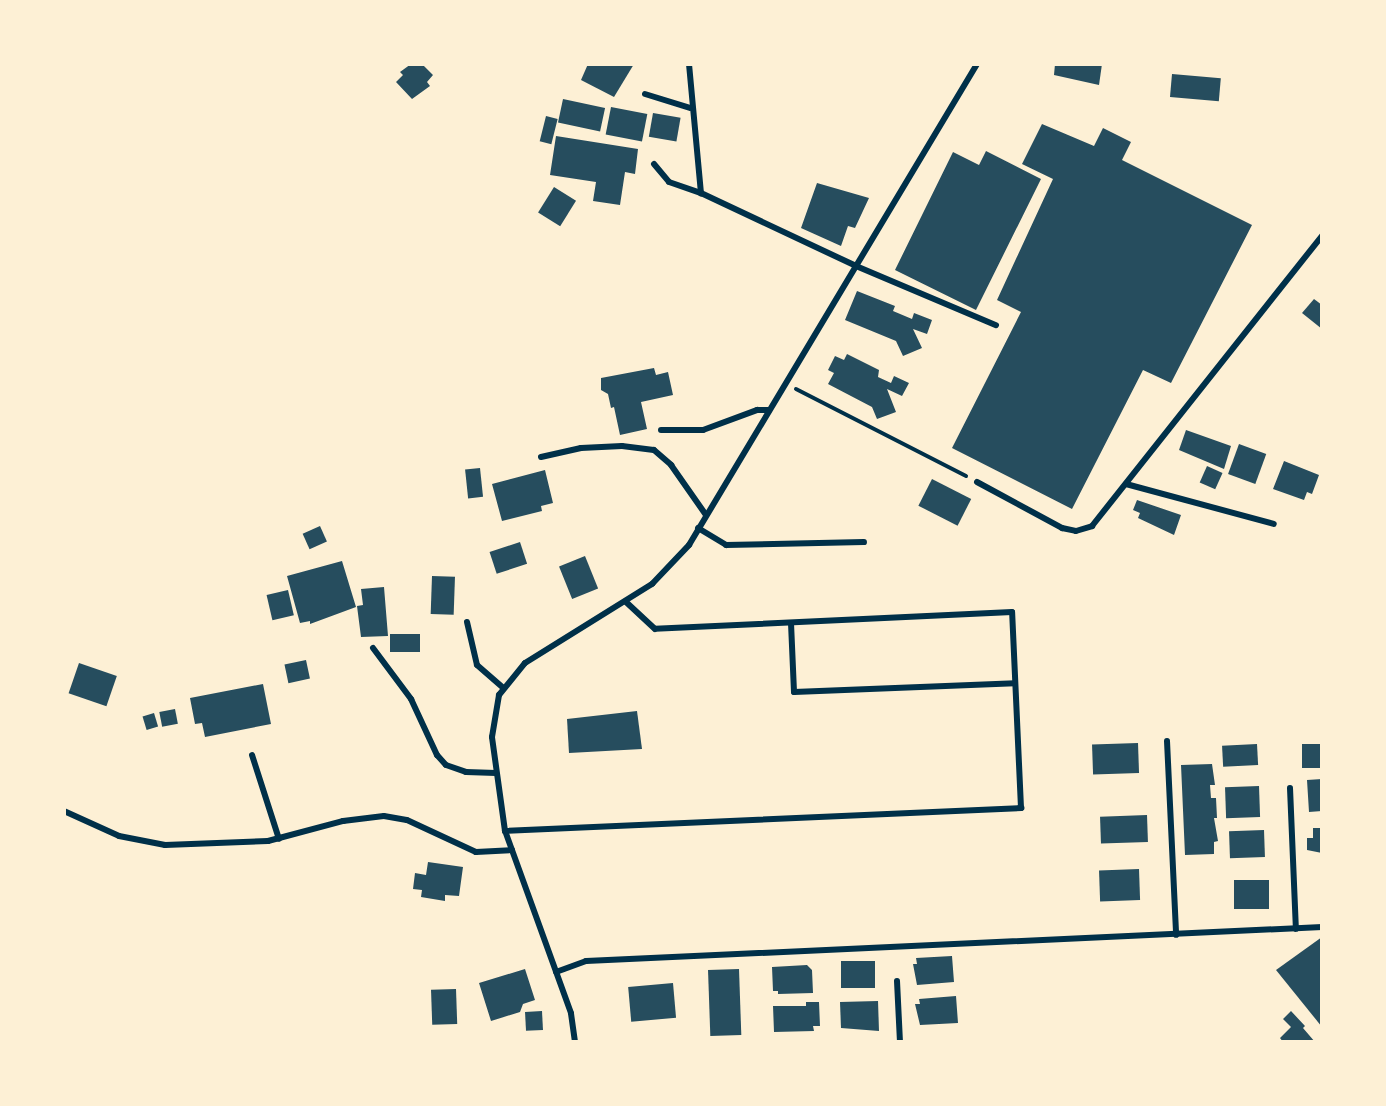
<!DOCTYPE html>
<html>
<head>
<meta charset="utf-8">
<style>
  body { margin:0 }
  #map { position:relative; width:1386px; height:1106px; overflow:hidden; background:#fdf0d5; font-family:Merriweather,serif }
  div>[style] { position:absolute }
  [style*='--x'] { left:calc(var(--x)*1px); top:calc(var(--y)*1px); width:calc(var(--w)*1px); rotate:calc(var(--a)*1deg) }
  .building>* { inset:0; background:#264d5e; transform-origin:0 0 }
  .path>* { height:4px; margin:-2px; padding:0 2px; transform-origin:2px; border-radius:2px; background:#003049 }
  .minor>* { height:6px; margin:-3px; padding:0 3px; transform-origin:3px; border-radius:3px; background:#003049 }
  span { translate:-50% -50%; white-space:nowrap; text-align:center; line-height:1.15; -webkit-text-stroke:4.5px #fdf0d5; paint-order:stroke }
  .frame { position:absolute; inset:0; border:66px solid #fdf0d5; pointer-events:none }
</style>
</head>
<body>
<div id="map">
  <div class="building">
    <i style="clip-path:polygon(411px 64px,422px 64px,433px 75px,427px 82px,430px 86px,412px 99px,396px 82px,403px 75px,400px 72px)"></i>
    <i style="clip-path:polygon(588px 64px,634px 64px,614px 97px,581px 80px)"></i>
    <i style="clip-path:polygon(1055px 64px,1102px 64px,1099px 85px,1054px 75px)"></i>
    <i style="left:1172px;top:74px;width:49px;height:23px;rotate:5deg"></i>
    <i style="left:563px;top:99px;width:43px;height:24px;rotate:12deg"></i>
    <i style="left:611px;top:107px;width:37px;height:28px;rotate:11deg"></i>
    <i style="left:653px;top:113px;width:28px;height:24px;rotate:10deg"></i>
    <i style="left:546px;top:116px;width:12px;height:26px;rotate:14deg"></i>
    <i style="clip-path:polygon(1042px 124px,1094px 146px,1103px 128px,1131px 142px,1122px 160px,1252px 225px,1171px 383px,1143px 370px,1072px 509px,952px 448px,1021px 312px,997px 300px,1053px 179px,1022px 164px)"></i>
    <i style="clip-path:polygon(556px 136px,638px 149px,635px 174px,625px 172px,620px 205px,593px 201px,596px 182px,550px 175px)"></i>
    <i style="clip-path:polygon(986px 151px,1041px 179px,976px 310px,895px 270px,953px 152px,979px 165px)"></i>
    <i style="clip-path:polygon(817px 183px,869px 198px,855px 228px,848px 226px,841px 246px,801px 228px)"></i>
    <i style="left:554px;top:187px;width:26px;height:30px;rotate:32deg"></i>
    <i style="clip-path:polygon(857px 291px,895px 306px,893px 311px,912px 319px,914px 313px,932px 320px,927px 334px,913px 329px,922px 348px,903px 356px,896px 341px,845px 320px)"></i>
    <i style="clip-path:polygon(1314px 299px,1322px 305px,1322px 329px,1302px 313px)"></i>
    <i style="clip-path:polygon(847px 354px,879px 370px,878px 377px,891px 383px,894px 376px,909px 383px,902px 396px,887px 389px,896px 412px,877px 419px,872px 407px,828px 384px,834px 373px,828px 370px,835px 356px,844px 360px)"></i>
    <i style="clip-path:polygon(654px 368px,656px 375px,668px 372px,673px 395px,641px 402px,647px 429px,620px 435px,614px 407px,611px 408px,608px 394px,601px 390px,601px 378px)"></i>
    <i style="clip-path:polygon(1186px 430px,1231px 446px,1224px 469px,1179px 450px)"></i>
    <i style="left:1239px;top:444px;width:29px;height:32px;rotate:20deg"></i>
    <i style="clip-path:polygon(1284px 461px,1319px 475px,1312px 494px,1307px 492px,1304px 500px,1273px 489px)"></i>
    <i style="left:1207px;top:466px;width:17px;height:18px;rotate:24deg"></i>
    <i style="left:480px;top:468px;width:29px;height:15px;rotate:84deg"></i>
    <i style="clip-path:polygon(545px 470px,553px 503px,541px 506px,542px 511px,502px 521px,492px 484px)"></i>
    <i style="left:932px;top:479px;width:44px;height:30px;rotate:27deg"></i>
    <i style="clip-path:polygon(1137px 500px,1181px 515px,1174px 535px,1138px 518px,1140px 513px,1133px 510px)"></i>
    <i style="left:320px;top:526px;width:17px;height:19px;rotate:66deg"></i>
    <i style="left:520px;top:542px;width:23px;height:32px;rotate:72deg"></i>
    <i style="left:585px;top:556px;width:35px;height:28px;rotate:68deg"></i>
    <i style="clip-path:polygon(342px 561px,356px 607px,310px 624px,310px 621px,300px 623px,287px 576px)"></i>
    <i style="left:432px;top:576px;width:23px;height:38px;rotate:2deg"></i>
    <i style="clip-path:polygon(384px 587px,388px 636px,361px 637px,357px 606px,363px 605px,361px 589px)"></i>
    <i style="left:288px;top:590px;width:26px;height:22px;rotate:77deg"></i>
    <i style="left:420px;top:634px;width:18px;height:30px;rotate:90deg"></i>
    <i style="left:306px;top:660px;width:19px;height:22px;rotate:78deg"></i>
    <i style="left:79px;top:663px;width:40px;height:32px;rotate:19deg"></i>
    <i style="clip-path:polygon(263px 684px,271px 724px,205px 737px,202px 723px,195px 724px,190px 698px)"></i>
    <i style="left:175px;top:709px;width:15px;height:16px;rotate:79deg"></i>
    <i style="clip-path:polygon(637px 711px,642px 749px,569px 753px,567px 719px)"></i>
    <i style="left:154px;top:713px;width:14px;height:12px;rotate:73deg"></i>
    <i style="left:1138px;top:743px;width:30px;height:46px;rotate:88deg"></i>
    <i style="left:1257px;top:744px;width:21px;height:35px;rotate:87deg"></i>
    <i style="left:1322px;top:744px;width:24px;height:20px;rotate:90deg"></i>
    <i style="clip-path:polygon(1212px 764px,1215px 785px,1210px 785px,1211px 798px,1216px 798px,1217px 818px,1214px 818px,1218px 841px,1214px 842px,1214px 854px,1185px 855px,1181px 765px)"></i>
    <i style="clip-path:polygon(1322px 779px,1322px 811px,1309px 812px,1307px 780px)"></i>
    <i style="left:1259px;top:786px;width:31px;height:34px;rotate:88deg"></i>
    <i style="left:1147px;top:815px;width:27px;height:47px;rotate:88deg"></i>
    <i style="clip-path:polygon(1313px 828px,1322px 828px,1322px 853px,1307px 850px,1307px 838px,1313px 838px)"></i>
    <i style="left:1264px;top:830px;width:27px;height:35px;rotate:88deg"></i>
    <i style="clip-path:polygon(428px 862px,463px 867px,459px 896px,445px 895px,445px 901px,421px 897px,422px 890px,413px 889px,415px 873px,426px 875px)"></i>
    <i style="left:1139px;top:869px;width:31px;height:40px;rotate:88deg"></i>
    <i style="left:1269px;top:880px;width:29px;height:35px;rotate:90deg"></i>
    <i style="clip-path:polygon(1322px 937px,1322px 1027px,1276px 970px)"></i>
    <i style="clip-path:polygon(952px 956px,954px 982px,917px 985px,913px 964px,917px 964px,916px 958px)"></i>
    <i style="left:841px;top:961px;width:34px;height:27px"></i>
    <i style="clip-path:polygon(807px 965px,812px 970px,813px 993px,778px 994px,778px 991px,773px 991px,772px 967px)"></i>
    <i style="clip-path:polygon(525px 969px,535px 1000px,523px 1004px,520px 1012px,491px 1021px,479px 983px)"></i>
    <i style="left:739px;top:969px;width:66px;height:31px;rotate:88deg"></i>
    <i style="left:673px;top:983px;width:35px;height:45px;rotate:85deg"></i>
    <i style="left:456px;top:989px;width:35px;height:25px;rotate:88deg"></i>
    <i style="clip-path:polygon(956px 996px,958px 1023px,920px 1025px,915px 1004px,920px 1004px,919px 999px)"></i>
    <i style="clip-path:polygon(878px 1001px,879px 1031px,841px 1028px,840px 1002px)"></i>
    <i style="clip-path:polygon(806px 1002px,819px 1002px,820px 1026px,813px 1026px,814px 1031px,774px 1032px,773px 1006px,806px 1006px)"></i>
    <i style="left:542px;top:1011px;width:19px;height:17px;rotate:87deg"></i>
    <i style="clip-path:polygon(1291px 1011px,1305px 1026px,1303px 1028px,1315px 1042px,1283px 1042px,1280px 1038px,1291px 1027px,1283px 1019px)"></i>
  </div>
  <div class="path">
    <i style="--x:796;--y:389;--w:191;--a:27.1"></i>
  </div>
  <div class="minor">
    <i style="--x:689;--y:64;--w:130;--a:84.7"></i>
    <i style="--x:701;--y:193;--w:171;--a:25.2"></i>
    <i style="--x:856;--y:266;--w:152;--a:22.9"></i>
    <i style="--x:645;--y:94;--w:47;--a:17.3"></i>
    <i style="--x:654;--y:164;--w:23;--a:50"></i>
    <i style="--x:669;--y:182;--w:34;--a:19"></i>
    <i style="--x:661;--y:430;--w:42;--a:0"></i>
    <i style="--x:703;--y:430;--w:58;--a:-20.3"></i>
    <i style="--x:757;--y:410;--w:12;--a:0"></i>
    <i style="--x:541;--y:457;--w:41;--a:-12.7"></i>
    <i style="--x:581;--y:448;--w:41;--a:-2.8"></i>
    <i style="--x:622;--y:446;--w:32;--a:7"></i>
    <i style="--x:654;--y:450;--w:23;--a:41"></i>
    <i style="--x:671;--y:465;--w:61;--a:55"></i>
    <i style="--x:977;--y:482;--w:97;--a:28.4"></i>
    <i style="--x:1062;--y:528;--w:14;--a:12"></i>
    <i style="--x:1076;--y:531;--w:17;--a:-17"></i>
    <i style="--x:1092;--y:526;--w:370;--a:-51.6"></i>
    <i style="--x:1126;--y:484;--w:153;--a:15.1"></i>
    <i style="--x:698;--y:528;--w:33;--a:31"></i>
    <i style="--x:726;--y:545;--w:138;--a:-1.2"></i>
    <i style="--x:467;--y:622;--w:44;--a:76.9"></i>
    <i style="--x:477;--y:665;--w:35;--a:41"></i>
    <i style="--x:791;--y:623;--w:69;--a:87.5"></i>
    <i style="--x:794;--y:692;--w:221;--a:-2.3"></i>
    <i style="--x:373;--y:648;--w:64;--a:53.3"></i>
    <i style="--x:411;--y:699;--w:62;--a:65.1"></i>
    <i style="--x:437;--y:755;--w:13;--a:48"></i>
    <i style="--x:446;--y:765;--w:21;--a:19"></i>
    <i style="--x:466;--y:772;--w:30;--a:2"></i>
    <i style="--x:1167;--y:741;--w:194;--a:87.3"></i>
    <i style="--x:252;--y:755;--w:88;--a:72.2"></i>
    <i style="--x:1290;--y:788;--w:141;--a:87.6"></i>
    <i style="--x:64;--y:811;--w:60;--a:24.4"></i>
    <i style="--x:119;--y:836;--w:47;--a:11.1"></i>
    <i style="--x:165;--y:845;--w:103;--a:-2.2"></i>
    <i style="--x:268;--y:841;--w:78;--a:-14.9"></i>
    <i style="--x:343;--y:821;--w:41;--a:-7"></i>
    <i style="--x:384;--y:816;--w:23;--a:10"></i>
    <i style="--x:407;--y:820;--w:76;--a:24.9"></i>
    <i style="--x:476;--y:852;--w:36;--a:-3"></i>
    <i style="--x:505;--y:831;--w:517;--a:-2.55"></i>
    <i style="--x:1021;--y:808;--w:196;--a:-92.6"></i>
    <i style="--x:1012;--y:612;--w:357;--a:177.3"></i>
    <i style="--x:655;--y:629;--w:40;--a:-137"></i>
    <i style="--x:556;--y:972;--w:32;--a:-20"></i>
    <i style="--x:586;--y:961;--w:737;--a:-2.64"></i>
    <i style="--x:897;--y:981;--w:61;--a:87.2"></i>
    <i style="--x:575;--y:1042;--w:29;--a:-98"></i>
    <i style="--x:571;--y:1013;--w:194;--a:-109.9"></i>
    <i style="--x:505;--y:831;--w:95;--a:-97.9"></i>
    <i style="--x:492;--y:737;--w:43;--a:-80.5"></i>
    <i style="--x:499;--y:695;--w:41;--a:-50.9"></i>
    <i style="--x:525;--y:663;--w:150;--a:-31.9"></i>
    <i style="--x:652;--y:584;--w:54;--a:-46.5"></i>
    <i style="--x:689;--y:545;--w:561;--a:-59.09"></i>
  </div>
  <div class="frame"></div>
</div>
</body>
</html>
